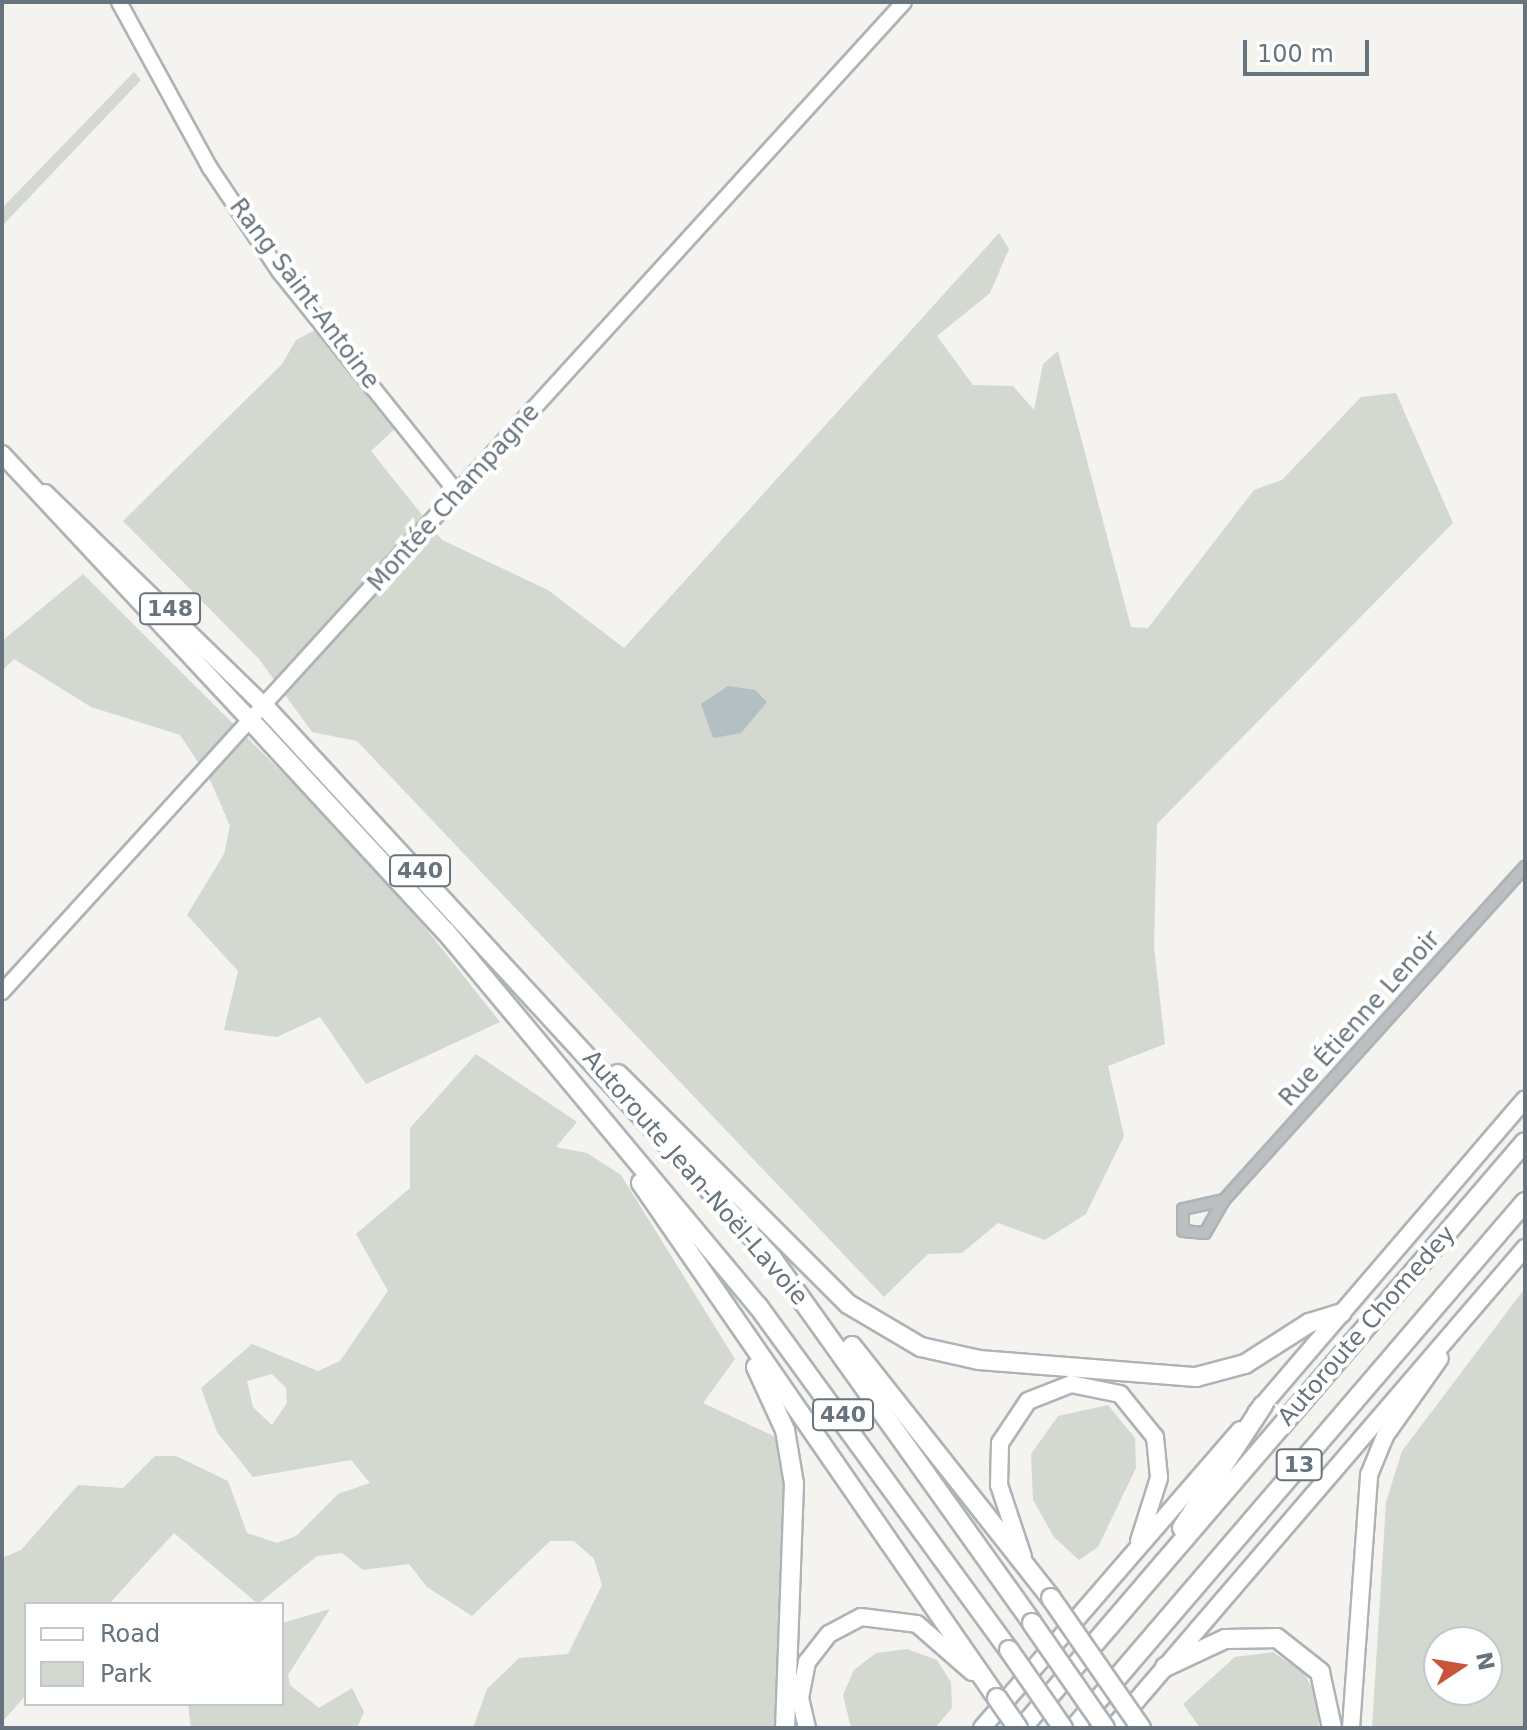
<!DOCTYPE html>
<html>
<head>
<meta charset="utf-8">
<style>
  body { margin:0 }
  #map { position:relative; width:1527px; height:1730px; overflow:hidden; background:#f4f3f0; font-family:"DejaVu Sans",sans-serif }
  div>[style] { position:absolute }
  [style*='--x'] { left:calc(var(--x)*1px); top:calc(var(--y)*1px); width:calc(var(--w)*1px); rotate:calc(var(--a)*1deg) }
  .green>* { inset:0; background:#d3d8d0 }
  .water>* { inset:0; background:#b3bfc2 }
  .roads { filter:drop-shadow(2px 0 #aeb3b6) drop-shadow(-2px 0 #aeb3b6) drop-shadow(0 2px #aeb3b6) drop-shadow(0 -2px #aeb3b6) }
  .street>* { height:10px; margin:-5px; padding:0 5px; transform-origin:5px; border-radius:5px; background:#bbbfc1 }
  .secondary>* { height:14px; margin:-7px; padding:0 7px; transform-origin:7px; border-radius:7px; background:#fff }
  .primary>* { height:16px; margin:-8px; padding:0 8px; transform-origin:8px; border-radius:8px; background:#fff }
  .highway>* { height:18px; margin:-9px; padding:0 9px; transform-origin:9px; border-radius:9px; background:#fff }
  .bridges { filter:drop-shadow(2px 0 #afb2b4) drop-shadow(-2px 0 #afb2b4) drop-shadow(0 2px #afb2b4) drop-shadow(0 -2px #afb2b4) }
  .highway-bridge>* { height:18px; margin:-9px; padding:0 9px; transform-origin:9px; border-radius:9px; background:#fff }
  span { translate:-50% -50%; white-space:nowrap; text-align:center; line-height:1.15; -webkit-text-stroke:8px #fff; paint-order:stroke }
  .shield-label span { padding:2px 6px; background:#fff; border:2px solid; border-radius:6px; -webkit-text-stroke-width:0 }
  .shield-label { font-size:22px; color:#67747d; font-weight:700 }
  .street-label { font-size:24px; color:#67747d }
  .frame { position:absolute; inset:0; border:4px solid #67747d; pointer-events:none }
  .legend { position:absolute; left:24px; top:1602px; width:260px; height:104px; box-sizing:border-box; background:#fff; border:2px solid #c2c7cb; margin:0; padding:10px 14px; list-style:none; font-size:24px; color:#67747d }
  .legend li { display:flex; align-items:center; gap:16px; height:40px }
  .legend b { width:40px; border:2px solid #c2c7cb }
  .north { position:absolute; left:1423px; top:1626px; width:80px; height:80px; box-sizing:border-box; background:#fff; border:2px solid #c2c7cb; border-radius:50%; rotate:78deg; font-size:22px; font-weight:700; line-height:32px; text-align:center; color:#67747d }
  .north::after { content:''; display:block; margin:auto; width:28px; height:36px; background:#ca543a; clip-path:polygon(50% 0,100% 100%,50% 72%,0 100%) }
  .scale { position:absolute; left:1243px; top:40px; width:126px; height:36px; box-sizing:border-box; border:4px solid #67747d; border-top:0; padding-left:10px; font-size:24px; line-height:28px; white-space:nowrap; color:#67747d; -webkit-text-stroke:6px #fff; paint-order:stroke }
</style>
</head>
<body>
<div id="map">
  <div class="green">
    <i style="clip-path:polygon(134px 72px,141px 80px,2px 226px,2px 208px)"></i>
    <i style="clip-path:polygon(999px 233px,1009px 249px,990px 293px,937px 336px,973px 385px,1013px 386px,1034px 410px,1043px 364px,1058px 351px,1131px 627px,1148px 628px,1254px 490px,1282px 480px,1361px 397px,1396px 393px,1453px 523px,1157px 824px,1154px 947px,1165px 1044px,1108px 1066px,1124px 1136px,1086px 1214px,1045px 1240px,998px 1223px,962px 1253px,928px 1254px,884px 1297px,357px 741px,312px 732px,259px 659px,123px 521px,282px 364px,296px 340px,317px 329px,398px 426px,371px 451px,442px 540px,548px 590px,624px 648px)"></i>
    <i style="clip-path:polygon(83px 574px,378px 868px,500px 1022px,366px 1084px,320px 1017px,277px 1037px,224px 1030px,238px 971px,187px 915px,224px 854px,230px 826px,211px 782px,180px 735px,91px 707px,14px 659px,2px 671px,2px 641px)"></i>
    <i style="clip-path:polygon(evenodd,476px 1054px,577px 1122px,556px 1147px,587px 1153px,621px 1175px,735px 1359px,703px 1403px,780px 1439px,788px 1496px,774px 1728px,473px 1728px,487px 1689px,519px 1658px,568px 1654px,602px 1585px,594px 1559px,574px 1541px,550px 1541px,472px 1616px,427px 1587px,409px 1564px,363px 1570px,342px 1553px,317px 1556px,258px 1604px,174px 1533px,109px 1604px,26px 1604px,26px 1695px,2px 1722px,2px 1558px,21px 1550px,78px 1485px,123px 1488px,155px 1456px,176px 1456px,228px 1481px,247px 1533px,277px 1543px,296px 1536px,338px 1494px,370px 1483px,351px 1460px,253px 1477px,217px 1432px,201px 1388px,252px 1344px,318px 1371px,340px 1361px,388px 1291px,356px 1234px,410px 1188px,410px 1128px,476px 1054px,272px 1374px,286px 1388px,287px 1403px,272px 1425px,253px 1407px,247px 1381px,272px 1374px)"></i>
    <i style="clip-path:polygon(evenodd,1525px 1288px,1525px 1728px,1372px 1728px,1386px 1502px,1402px 1451px,1525px 1288px,1439px 1642px,1487px 1642px,1487px 1690px,1439px 1690px,1439px 1642px)"></i>
    <i style="clip-path:polygon(1108px 1405px,1135px 1438px,1136px 1468px,1098px 1547px,1079px 1560px,1054px 1537px,1033px 1500px,1031px 1454px,1058px 1416px)"></i>
    <i style="clip-path:polygon(330px 1609px,288px 1675px,290px 1685px,319px 1708px,352px 1688px,364px 1712px,357px 1728px,191px 1728px,188px 1704px,282px 1704px,282px 1623px)"></i>
    <i style="clip-path:polygon(907px 1649px,937px 1660px,951px 1682px,952px 1708px,935px 1728px,851px 1728px,843px 1695px,854px 1670px,876px 1653px)"></i>
    <i style="clip-path:polygon(1273px 1652px,1303px 1672px,1317px 1696px,1319px 1728px,1200px 1728px,1183px 1704px,1235px 1657px)"></i>
  </div>
  <div class="water">
    <i style="clip-path:polygon(728px 686px,755px 690px,767px 702px,741px 733px,713px 738px,701px 704px)"></i>
  </div>
  <div class="roads">
    <div class="street">
      <i style="--x:1224;--y:1200;--w:42;--a:167.6"></i>
      <i style="--x:1183;--y:1209;--w:22;--a:90"></i>
      <i style="--x:1183;--y:1231;--w:22;--a:5"></i>
      <i style="--x:1205;--y:1233;--w:38;--a:-60"></i>
      <i style="--x:1224;--y:1200;--w:449;--a:-47.9"></i>
    </div>
    <div class="secondary">
      <i style="--x:119;--y:2;--w:189;--a:61.3"></i>
      <i style="--x:210;--y:168;--w:124;--a:56.2"></i>
      <i style="--x:279;--y:271;--w:284;--a:51.2"></i>
      <i style="--x:2;--y:992;--w:1339;--a:-47.66"></i>
    </div>
    <div class="primary">
      <i style="--x:2;--y:454;--w:365;--a:47"></i>
      <i style="--x:45;--y:493;--w:307;--a:44.2"></i>
      <i style="--x:1256;--y:1413;--w:413;--a:-49.4"></i>
      <i style="--x:1023;--y:1557;--w:76;--a:-108.4"></i>
      <i style="--x:999;--y:1485;--w:42;--a:-88.6"></i>
      <i style="--x:1000;--y:1443;--w:50;--a:-56.3"></i>
      <i style="--x:1028;--y:1401;--w:46;--a:-21.6"></i>
      <i style="--x:1071;--y:1384;--w:50;--a:11.5"></i>
      <i style="--x:1120;--y:1394;--w:55;--a:50.9"></i>
      <i style="--x:1155;--y:1437;--w:41;--a:84.4"></i>
      <i style="--x:1159;--y:1478;--w:66;--a:107.6"></i>
      <i style="--x:807;--y:1728;--w:31;--a:-103"></i>
      <i style="--x:800;--y:1698;--w:37;--a:-79"></i>
      <i style="--x:807;--y:1662;--w:36;--a:-52"></i>
      <i style="--x:829;--y:1634;--w:36;--a:-28"></i>
      <i style="--x:861;--y:1617;--w:56;--a:7.1"></i>
      <i style="--x:917;--y:1624;--w:73;--a:41.1"></i>
      <i style="--x:982;--y:1728;--w:394;--a:-49.1"></i>
      <i style="--x:1113;--y:1728;--w:633;--a:-49.36"></i>
      <i style="--x:1351;--y:1728;--w:254;--a:-85.9"></i>
      <i style="--x:1369;--y:1475;--w:42;--a:-67.7"></i>
      <i style="--x:1385;--y:1436;--w:95;--a:-54.8"></i>
    </div>
    <div class="highway">
      <i style="--x:265;--y:707;--w:749;--a:47.38"></i>
      <i style="--x:772;--y:1258;--w:448;--a:54.5"></i>
      <i style="--x:251;--y:721;--w:287;--a:47.3"></i>
      <i style="--x:446;--y:932;--w:487;--a:50.2"></i>
      <i style="--x:758;--y:1306;--w:426;--a:53.9"></i>
      <i style="--x:618;--y:1074;--w:325;--a:45"></i>
      <i style="--x:848;--y:1304;--w:85;--a:30.5"></i>
      <i style="--x:921;--y:1347;--w:59;--a:12.6"></i>
      <i style="--x:979;--y:1360;--w:218;--a:4.5"></i>
      <i style="--x:1196;--y:1377;--w:51;--a:-14.9"></i>
      <i style="--x:1245;--y:1364;--w:76;--a:-32.6"></i>
      <i style="--x:1309;--y:1323;--w:34;--a:-17"></i>
      <i style="--x:641;--y:1183;--w:626;--a:55.35"></i>
      <i style="--x:852;--y:1346;--w:321;--a:51.7"></i>
      <i style="--x:756;--y:1367;--w:69;--a:65.3"></i>
      <i style="--x:785;--y:1430;--w:55;--a:80.5"></i>
      <i style="--x:794;--y:1484;--w:244;--a:92.1"></i>
      <i style="--x:1182;--y:1528;--w:147;--a:-56.6"></i>
      <i style="--x:1165;--y:1667;--w:66;--a:-25"></i>
      <i style="--x:1225;--y:1639;--w:52;--a:-1.1"></i>
      <i style="--x:1277;--y:1638;--w:55;--a:38.3"></i>
      <i style="--x:1320;--y:1672;--w:57;--a:77.9"></i>
      <i style="--x:1022;--y:1728;--w:772;--a:-49.36"></i>
      <i style="--x:1074;--y:1728;--w:693;--a:-49.39"></i>
    </div>
  </div>
  <div class="bridges">
    <div class="highway-bridge">
      <i style="--x:1051;--y:1598;--w:158;--a:55.3"></i>
      <i style="--x:1032;--y:1623;--w:128;--a:55.2"></i>
      <i style="--x:1009;--y:1650;--w:95;--a:55.3"></i>
      <i style="--x:997;--y:1698;--w:37;--a:55"></i>
    </div>
  </div>
  <div class="shield-label">
    <span style="left:170px;top:609px">148</span>
    <span style="left:420px;top:871px">440</span>
    <span style="left:843px;top:1415px">440</span>
    <span style="left:1299px;top:1465px">13</span>
  </div>
  <div class="street-label">
    <span style="left:304px;top:294px;rotate:53deg">Rang Saint-Antoine</span>
    <span style="left:454px;top:498px;rotate:-48deg">Montée Champagne</span>
    <span style="left:1360px;top:1019px;rotate:-48deg">Rue Étienne Lenoir</span>
    <span style="left:695px;top:1178px;rotate:49deg">Autoroute Jean-Noël-Lavoie</span>
    <span style="left:1367px;top:1326px;rotate:-49deg">Autoroute Chomedey</span>
  </div>
  <div class="frame"></div>
  <ul class="legend">
  <li><b style="height:10px;background:#fff"></b>Road</li>
  <li><b style="height:22px;background:#d3d8d0"></b>Park</li>
  </ul>
  <div class="north">N</div>
  <div class="scale">100 m</div>
</div>
</body>
</html>
